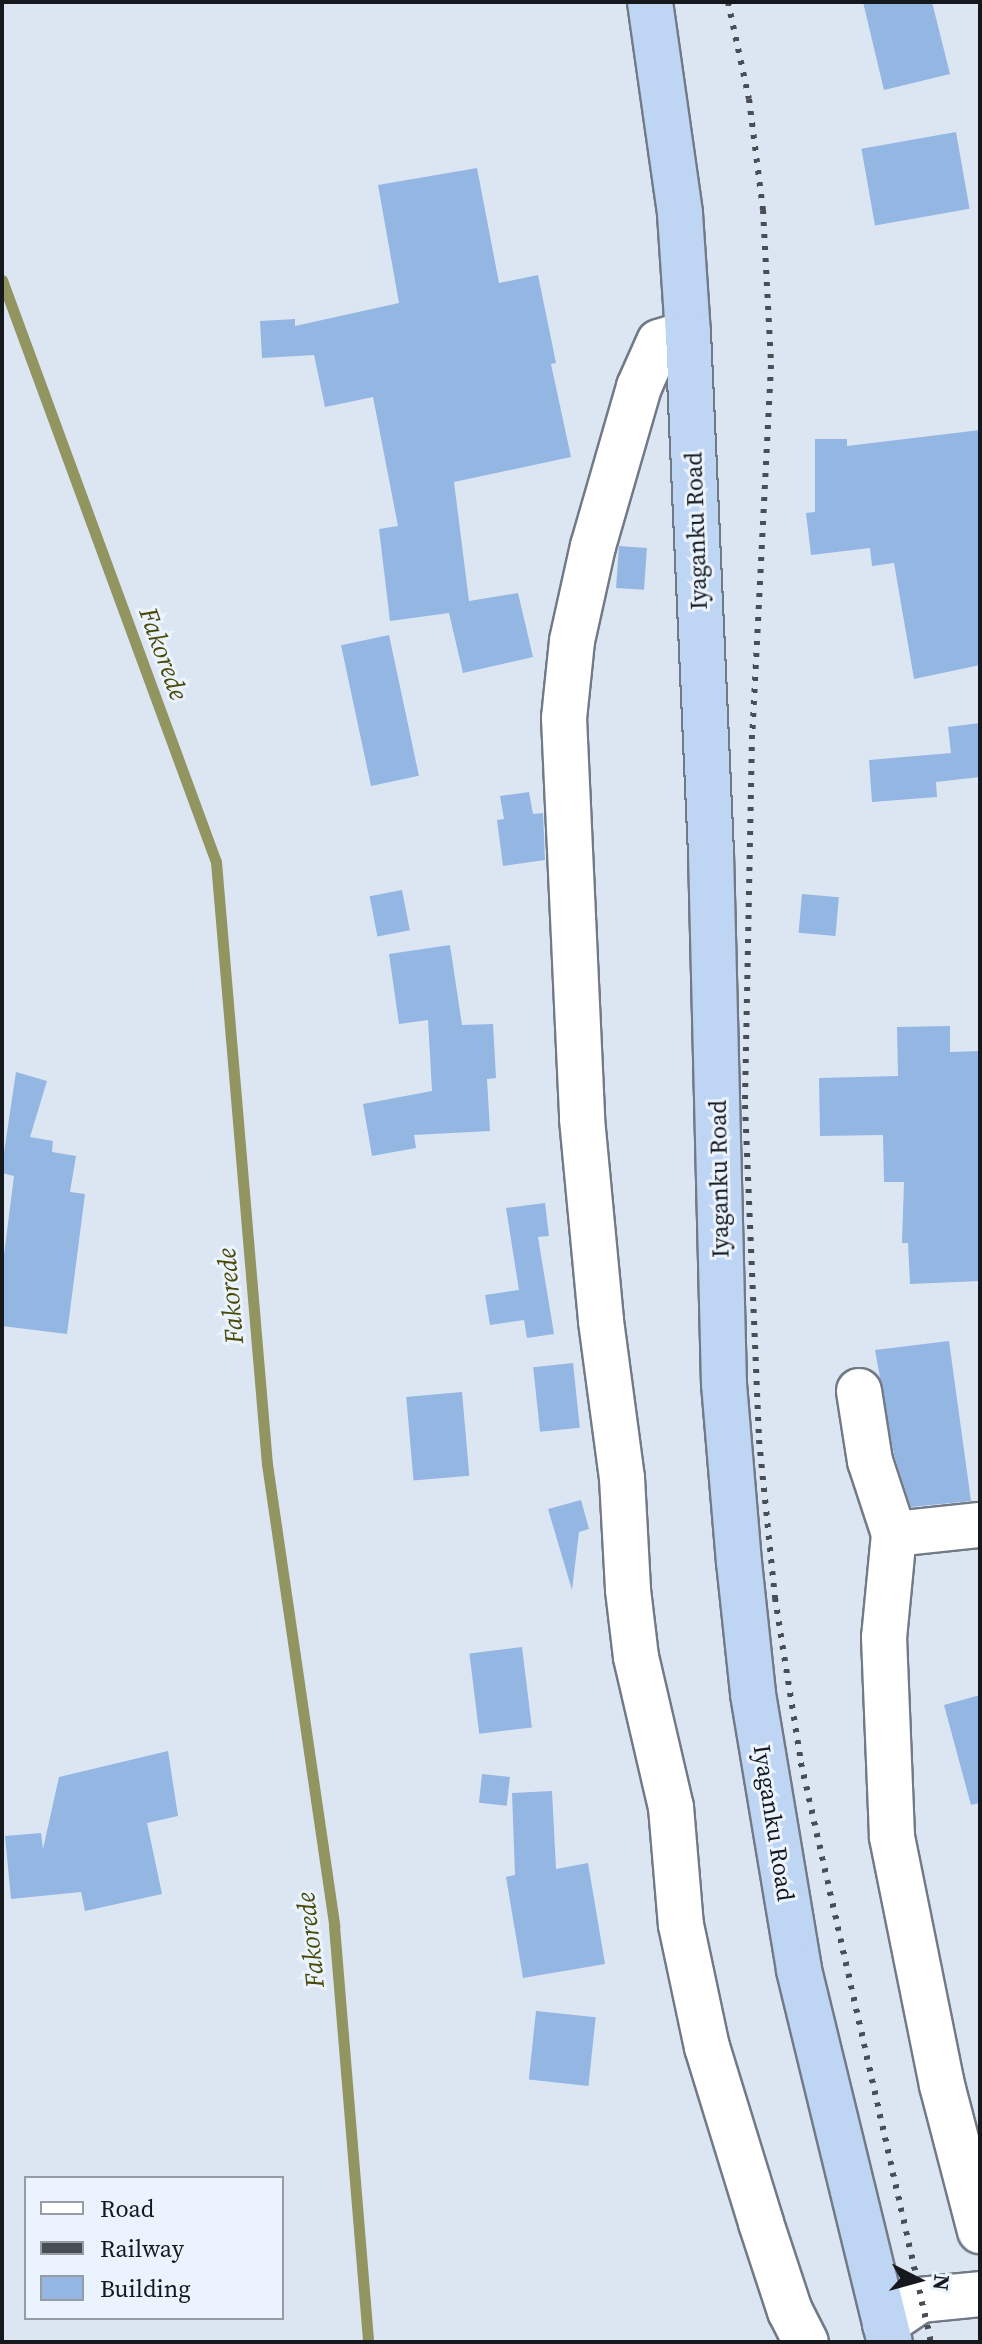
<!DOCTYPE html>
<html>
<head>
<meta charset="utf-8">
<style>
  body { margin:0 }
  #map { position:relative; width:982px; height:2344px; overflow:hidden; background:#dce6f3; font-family:"Source Serif 4",serif }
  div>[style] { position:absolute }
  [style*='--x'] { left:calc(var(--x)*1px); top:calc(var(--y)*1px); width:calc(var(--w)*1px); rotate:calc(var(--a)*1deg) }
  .stream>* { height:11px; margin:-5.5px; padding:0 5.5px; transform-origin:5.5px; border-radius:5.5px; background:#929560 }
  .building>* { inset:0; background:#94b6e2; transform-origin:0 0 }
  .roads { filter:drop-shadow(2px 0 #717a86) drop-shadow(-2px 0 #717a86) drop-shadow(0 2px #717a86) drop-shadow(0 -2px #717a86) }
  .minor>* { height:44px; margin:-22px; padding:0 22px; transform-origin:22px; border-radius:22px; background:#fff }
  .highway>* { height:44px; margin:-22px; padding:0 22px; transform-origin:22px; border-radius:22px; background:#bed5f3 }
  .rail>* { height:6px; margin-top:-3px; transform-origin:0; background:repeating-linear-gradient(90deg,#484e54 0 4px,transparent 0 12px) }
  span { translate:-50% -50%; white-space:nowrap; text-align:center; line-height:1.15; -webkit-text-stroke:6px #ebf3fe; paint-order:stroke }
  .street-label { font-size:24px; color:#15191d }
  .water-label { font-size:26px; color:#474905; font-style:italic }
  .frame { position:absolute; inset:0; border:4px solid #15191d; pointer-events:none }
  .legend { position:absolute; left:24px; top:2176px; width:260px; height:144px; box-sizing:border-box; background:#ebf3fe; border:2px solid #959ca4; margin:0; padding:10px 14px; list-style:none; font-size:24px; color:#15191d }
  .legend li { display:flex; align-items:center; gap:16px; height:40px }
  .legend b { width:40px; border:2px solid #959ca4 }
  .north { position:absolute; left:878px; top:2240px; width:80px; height:80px; -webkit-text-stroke:6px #ebf3fe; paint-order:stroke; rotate:96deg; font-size:22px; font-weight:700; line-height:32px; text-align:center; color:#15191d }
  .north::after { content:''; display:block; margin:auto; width:28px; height:36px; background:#15191d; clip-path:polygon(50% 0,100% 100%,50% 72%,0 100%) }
</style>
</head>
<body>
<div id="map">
  <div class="stream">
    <i style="--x:2;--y:280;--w:620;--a:69.81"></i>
    <i style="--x:216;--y:862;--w:604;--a:85.16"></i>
    <i style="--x:267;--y:1464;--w:467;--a:81.7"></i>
    <i style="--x:334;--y:1926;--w:417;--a:85.3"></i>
  </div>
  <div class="building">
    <i style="clip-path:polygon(863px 2px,932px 2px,950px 74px,884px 90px)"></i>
    <i style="left:956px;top:132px;width:78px;height:96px;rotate:80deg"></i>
    <i style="clip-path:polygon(477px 168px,499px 283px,538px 275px,556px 363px,551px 364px,571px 457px,454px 482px,469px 601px,518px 593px,533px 657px,463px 673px,449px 613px,390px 621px,379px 529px,398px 526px,373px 397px,325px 407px,314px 355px,262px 358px,260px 321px,295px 319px,295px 326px,399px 303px,378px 185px)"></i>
    <i style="clip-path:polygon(980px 430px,980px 665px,914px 679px,894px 563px,872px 566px,870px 548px,811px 555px,806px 513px,815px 512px,815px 439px,847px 439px,847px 446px)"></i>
    <i style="left:619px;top:546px;width:28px;height:42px;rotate:4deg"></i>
    <i style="left:389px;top:635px;width:144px;height:49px;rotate:78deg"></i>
    <i style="clip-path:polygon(980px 723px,980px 777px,936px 782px,937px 797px,872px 802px,869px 760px,951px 753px,948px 727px)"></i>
    <i style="clip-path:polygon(529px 792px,533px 814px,543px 813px,545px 860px,503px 866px,497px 820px,504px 819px,500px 796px)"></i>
    <i style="left:402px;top:890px;width:41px;height:33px;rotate:79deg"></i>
    <i style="left:802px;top:894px;width:37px;height:39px;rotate:5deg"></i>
    <i style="clip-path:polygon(450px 945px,462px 1025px,493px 1024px,496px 1078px,487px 1079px,490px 1131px,414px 1135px,416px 1148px,372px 1156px,363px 1104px,432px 1091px,428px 1020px,399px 1024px,389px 954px)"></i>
    <i style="clip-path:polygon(950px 1026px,950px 1052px,980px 1051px,980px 1281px,910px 1284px,908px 1243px,902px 1243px,904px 1182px,884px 1182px,883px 1135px,820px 1136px,819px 1078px,898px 1076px,897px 1027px)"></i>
    <i style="clip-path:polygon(16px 1072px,47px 1081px,30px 1137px,53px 1141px,52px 1152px,76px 1156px,70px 1192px,85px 1194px,67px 1334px,2px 1326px,2px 1271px,14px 1176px,2px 1173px,2px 1166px)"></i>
    <i style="clip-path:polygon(545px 1203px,549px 1236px,538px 1237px,554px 1334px,527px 1338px,524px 1320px,490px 1325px,485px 1295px,519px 1290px,506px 1208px)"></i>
    <i style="clip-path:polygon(949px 1341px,971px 1501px,911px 1507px,894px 1455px,875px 1350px)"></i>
    <i style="left:573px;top:1363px;width:65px;height:40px;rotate:84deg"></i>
    <i style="left:462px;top:1392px;width:84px;height:56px;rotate:85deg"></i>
    <i style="clip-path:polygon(581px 1500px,589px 1529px,579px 1532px,572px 1590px,548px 1509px)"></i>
    <i style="left:522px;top:1647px;width:81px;height:53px;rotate:83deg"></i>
    <i style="clip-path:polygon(980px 1695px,980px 1803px,971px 1805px,944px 1705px)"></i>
    <i style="clip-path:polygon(168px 1751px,178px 1816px,147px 1823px,162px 1894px,85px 1911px,81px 1892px,11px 1899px,5px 1836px,41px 1833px,43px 1849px,59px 1777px)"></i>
    <i style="left:482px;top:1774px;width:28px;height:29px;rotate:6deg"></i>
    <i style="clip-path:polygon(552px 1791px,556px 1869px,588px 1863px,605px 1964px,523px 1978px,506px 1877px,515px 1875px,512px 1793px)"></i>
    <i style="left:536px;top:2011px;width:60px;height:69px;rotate:6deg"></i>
  </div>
  <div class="roads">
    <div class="minor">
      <i style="--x:688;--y:333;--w:30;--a:163"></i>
      <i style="--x:659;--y:342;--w:49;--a:114"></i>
      <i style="--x:639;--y:387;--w:166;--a:106.1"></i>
      <i style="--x:593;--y:546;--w:97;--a:102.5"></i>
      <i style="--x:572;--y:641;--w:77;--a:95.9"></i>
      <i style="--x:564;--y:718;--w:401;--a:87.4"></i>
      <i style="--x:582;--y:1119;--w:203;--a:84.6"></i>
      <i style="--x:601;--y:1321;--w:158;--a:82.4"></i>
      <i style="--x:622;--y:1478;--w:112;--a:86.9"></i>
      <i style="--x:628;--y:1590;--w:67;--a:83.2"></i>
      <i style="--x:636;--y:1657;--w:154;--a:76.9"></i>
      <i style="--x:671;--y:1807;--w:118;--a:85.2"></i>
      <i style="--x:681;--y:1925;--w:125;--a:78"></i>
      <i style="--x:707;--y:2047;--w:184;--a:72.9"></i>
      <i style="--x:761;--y:2223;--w:93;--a:71.8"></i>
      <i style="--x:790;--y:2311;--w:35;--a:63"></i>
      <i style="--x:859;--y:1391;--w:71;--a:81.1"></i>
      <i style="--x:870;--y:1461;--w:77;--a:71.8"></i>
      <i style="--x:894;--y:1534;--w:103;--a:95.5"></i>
      <i style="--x:884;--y:1637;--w:200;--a:87.7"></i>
      <i style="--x:892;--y:1837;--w:253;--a:78.6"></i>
      <i style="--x:942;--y:2085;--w:151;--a:75.4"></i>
      <i style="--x:894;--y:1534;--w:86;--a:-6"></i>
      <i style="--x:885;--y:2324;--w:42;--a:-34.4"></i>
      <i style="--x:920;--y:2300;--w:60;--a:-5.7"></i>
    </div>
    <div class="highway">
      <i style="--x:650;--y:2;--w:214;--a:81.9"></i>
      <i style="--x:680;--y:214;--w:119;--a:86.2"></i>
      <i style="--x:688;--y:333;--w:521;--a:87.47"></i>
      <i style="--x:711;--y:853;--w:531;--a:88.6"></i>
      <i style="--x:724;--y:1384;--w:179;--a:85.2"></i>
      <i style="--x:739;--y:1562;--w:133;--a:83.9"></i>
      <i style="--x:753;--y:1694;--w:280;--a:80.5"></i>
      <i style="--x:799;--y:1970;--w:383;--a:76.3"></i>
    </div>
  </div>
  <div class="rail">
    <i style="--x:728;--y:2;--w:99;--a:77.8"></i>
    <i style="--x:749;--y:99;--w:112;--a:82.8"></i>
    <i style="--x:763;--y:210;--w:155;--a:87"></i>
    <i style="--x:771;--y:365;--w:370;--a:92.9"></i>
    <i style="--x:752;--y:735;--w:370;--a:91.1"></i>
    <i style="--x:745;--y:1105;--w:335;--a:87.6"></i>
    <i style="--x:759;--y:1440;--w:159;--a:84.2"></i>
    <i style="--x:775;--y:1598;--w:167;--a:81"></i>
    <i style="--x:801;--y:1763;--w:593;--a:77.35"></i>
  </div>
  <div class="street-label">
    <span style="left:696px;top:531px;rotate:-92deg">Iyaganku Road</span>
    <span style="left:719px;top:1179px;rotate:-91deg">Iyaganku Road</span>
    <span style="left:774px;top:1823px;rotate:81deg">Iyaganku Road</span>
  </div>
  <div class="water-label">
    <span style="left:163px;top:654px;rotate:70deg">Fakorede</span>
    <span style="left:231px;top:1296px;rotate:-95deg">Fakorede</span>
    <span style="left:311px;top:1940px;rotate:-96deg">Fakorede</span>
  </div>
  <div class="frame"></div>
  <ul class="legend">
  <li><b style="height:10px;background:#fff"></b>Road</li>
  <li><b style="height:10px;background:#484e54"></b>Railway</li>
  <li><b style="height:22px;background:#94b6e2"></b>Building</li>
  </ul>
  <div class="north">N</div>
</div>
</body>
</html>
